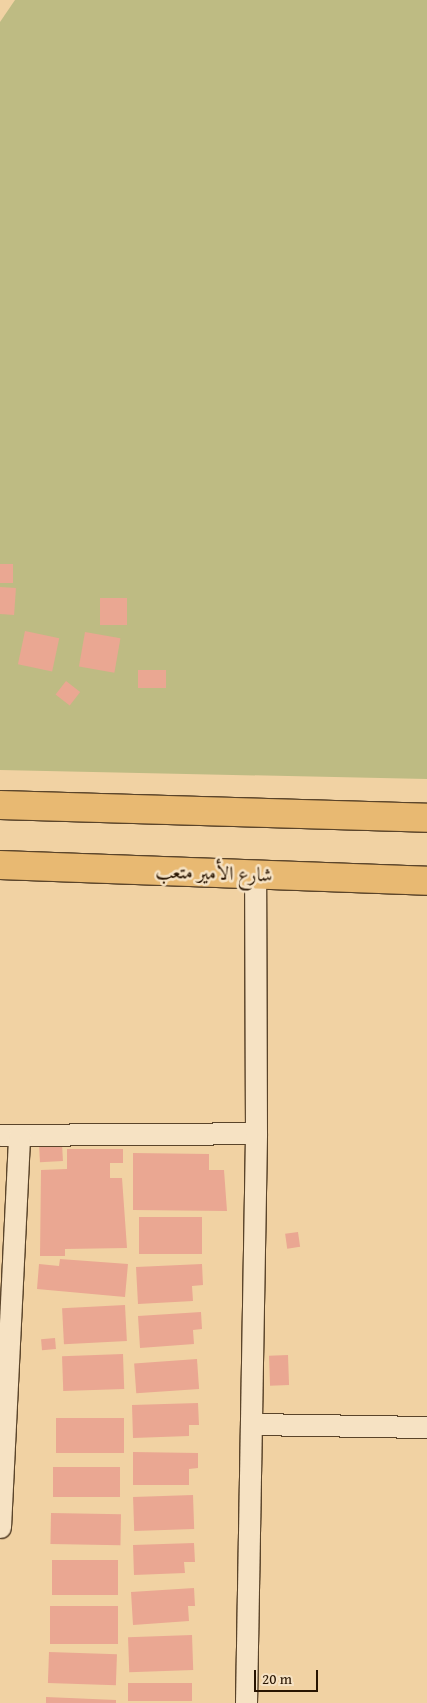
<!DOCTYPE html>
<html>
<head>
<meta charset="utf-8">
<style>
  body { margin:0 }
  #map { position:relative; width:427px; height:1703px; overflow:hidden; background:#f1d2a3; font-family:"Gentium Book Plus",Amiri,serif }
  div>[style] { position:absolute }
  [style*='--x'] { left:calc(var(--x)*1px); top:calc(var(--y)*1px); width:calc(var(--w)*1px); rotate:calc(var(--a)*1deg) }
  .green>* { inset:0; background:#bebb83 }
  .building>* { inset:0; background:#eaa792; transform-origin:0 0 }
  .roads { filter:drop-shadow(1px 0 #5a442a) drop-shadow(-1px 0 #5a442a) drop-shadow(0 1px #5a442a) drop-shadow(0 -1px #5a442a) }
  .minor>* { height:21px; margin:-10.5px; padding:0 10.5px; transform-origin:10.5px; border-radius:10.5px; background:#f6e2c3 }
  .primary>* { height:28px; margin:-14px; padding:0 14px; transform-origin:14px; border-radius:14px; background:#e8b972 }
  span { translate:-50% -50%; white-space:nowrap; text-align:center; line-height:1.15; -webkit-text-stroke:5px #f6e2c3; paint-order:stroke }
  .street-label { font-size:20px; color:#281401 }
  .scale { position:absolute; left:254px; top:1670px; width:64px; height:22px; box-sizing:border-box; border:2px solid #281401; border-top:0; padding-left:6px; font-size:15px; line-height:18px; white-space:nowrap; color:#281401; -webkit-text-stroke:4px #f6e2c3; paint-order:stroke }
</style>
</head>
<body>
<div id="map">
  <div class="green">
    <i style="clip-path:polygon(15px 0,427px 0,427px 779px,0 770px,0 22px)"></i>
  </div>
  <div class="building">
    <i style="left:13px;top:564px;width:19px;height:13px;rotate:90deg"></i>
    <i style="left:0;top:587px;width:16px;height:27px;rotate:4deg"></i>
    <i style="left:100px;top:598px;width:27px;height:27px"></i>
    <i style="left:25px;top:631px;width:35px;height:34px;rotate:12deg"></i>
    <i style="left:85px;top:632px;width:36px;height:35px;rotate:10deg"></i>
    <i style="left:138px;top:670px;width:28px;height:18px"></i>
    <i style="left:66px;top:681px;width:18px;height:17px;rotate:38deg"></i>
    <i style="left:62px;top:1143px;width:18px;height:23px;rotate:87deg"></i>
    <i style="clip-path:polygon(67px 1149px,123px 1149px,123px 1163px,110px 1163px,110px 1178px,122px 1178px,127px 1248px,65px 1249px,65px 1256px,40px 1256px,41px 1170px,67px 1169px)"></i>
    <i style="clip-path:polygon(133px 1153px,209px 1154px,209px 1170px,224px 1170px,227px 1211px,133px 1210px)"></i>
    <i style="left:139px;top:1217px;width:63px;height:37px"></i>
    <i style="left:298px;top:1232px;width:15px;height:13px;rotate:82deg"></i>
    <i style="clip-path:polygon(60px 1259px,128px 1264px,125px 1297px,37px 1289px,39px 1264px,59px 1266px)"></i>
    <i style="clip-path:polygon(202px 1264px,203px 1285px,192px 1286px,193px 1301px,138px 1304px,136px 1267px)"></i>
    <i style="left:125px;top:1305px;width:36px;height:63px;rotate:87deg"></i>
    <i style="clip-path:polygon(201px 1312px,202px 1329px,193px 1330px,194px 1344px,140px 1348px,138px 1316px)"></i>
    <i style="left:55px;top:1338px;width:11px;height:14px;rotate:85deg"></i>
    <i style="left:123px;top:1354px;width:35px;height:61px;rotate:88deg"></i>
    <i style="left:288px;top:1355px;width:30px;height:19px;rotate:88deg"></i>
    <i style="left:197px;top:1359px;width:30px;height:63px;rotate:86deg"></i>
    <i style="clip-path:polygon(198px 1403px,199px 1425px,189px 1425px,189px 1436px,133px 1438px,132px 1405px)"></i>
    <i style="left:56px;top:1418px;width:68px;height:35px"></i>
    <i style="clip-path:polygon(133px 1452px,198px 1453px,198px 1468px,189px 1469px,189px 1485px,133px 1485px)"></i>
    <i style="left:53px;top:1467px;width:67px;height:30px"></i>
    <i style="left:193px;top:1495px;width:34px;height:60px;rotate:88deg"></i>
    <i style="left:51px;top:1513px;width:70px;height:31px;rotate:1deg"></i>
    <i style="clip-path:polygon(194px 1543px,195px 1562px,184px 1562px,185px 1573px,134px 1575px,133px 1545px)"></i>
    <i style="left:52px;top:1560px;width:66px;height:35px"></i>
    <i style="clip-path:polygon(194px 1588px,195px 1606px,188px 1606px,189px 1621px,133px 1625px,131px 1592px)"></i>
    <i style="left:50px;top:1606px;width:68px;height:38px"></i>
    <i style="left:192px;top:1635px;width:35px;height:64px;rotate:88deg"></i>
    <i style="left:49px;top:1652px;width:68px;height:31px;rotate:2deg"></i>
    <i style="left:192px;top:1683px;width:18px;height:64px;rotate:90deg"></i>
    <i style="clip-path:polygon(46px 1697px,116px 1700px,116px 1703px,46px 1703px)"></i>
  </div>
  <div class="roads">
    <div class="minor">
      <i style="--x:0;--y:1135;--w:256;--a:-0.4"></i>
      <i style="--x:253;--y:1424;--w:174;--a:1"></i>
      <i style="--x:0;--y:1527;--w:392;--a:-87.2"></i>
      <i style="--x:246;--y:1703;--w:570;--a:-88.99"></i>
      <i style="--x:256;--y:1133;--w:259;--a:-90.2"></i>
    </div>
    <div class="primary">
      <i style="--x:0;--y:805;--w:427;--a:1.7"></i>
      <i style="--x:0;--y:865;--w:427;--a:2.1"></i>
    </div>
  </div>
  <div class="street-label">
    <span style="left:214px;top:872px;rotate:2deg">شارع الأمير متعب</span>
  </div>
  <div class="scale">20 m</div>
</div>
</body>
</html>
